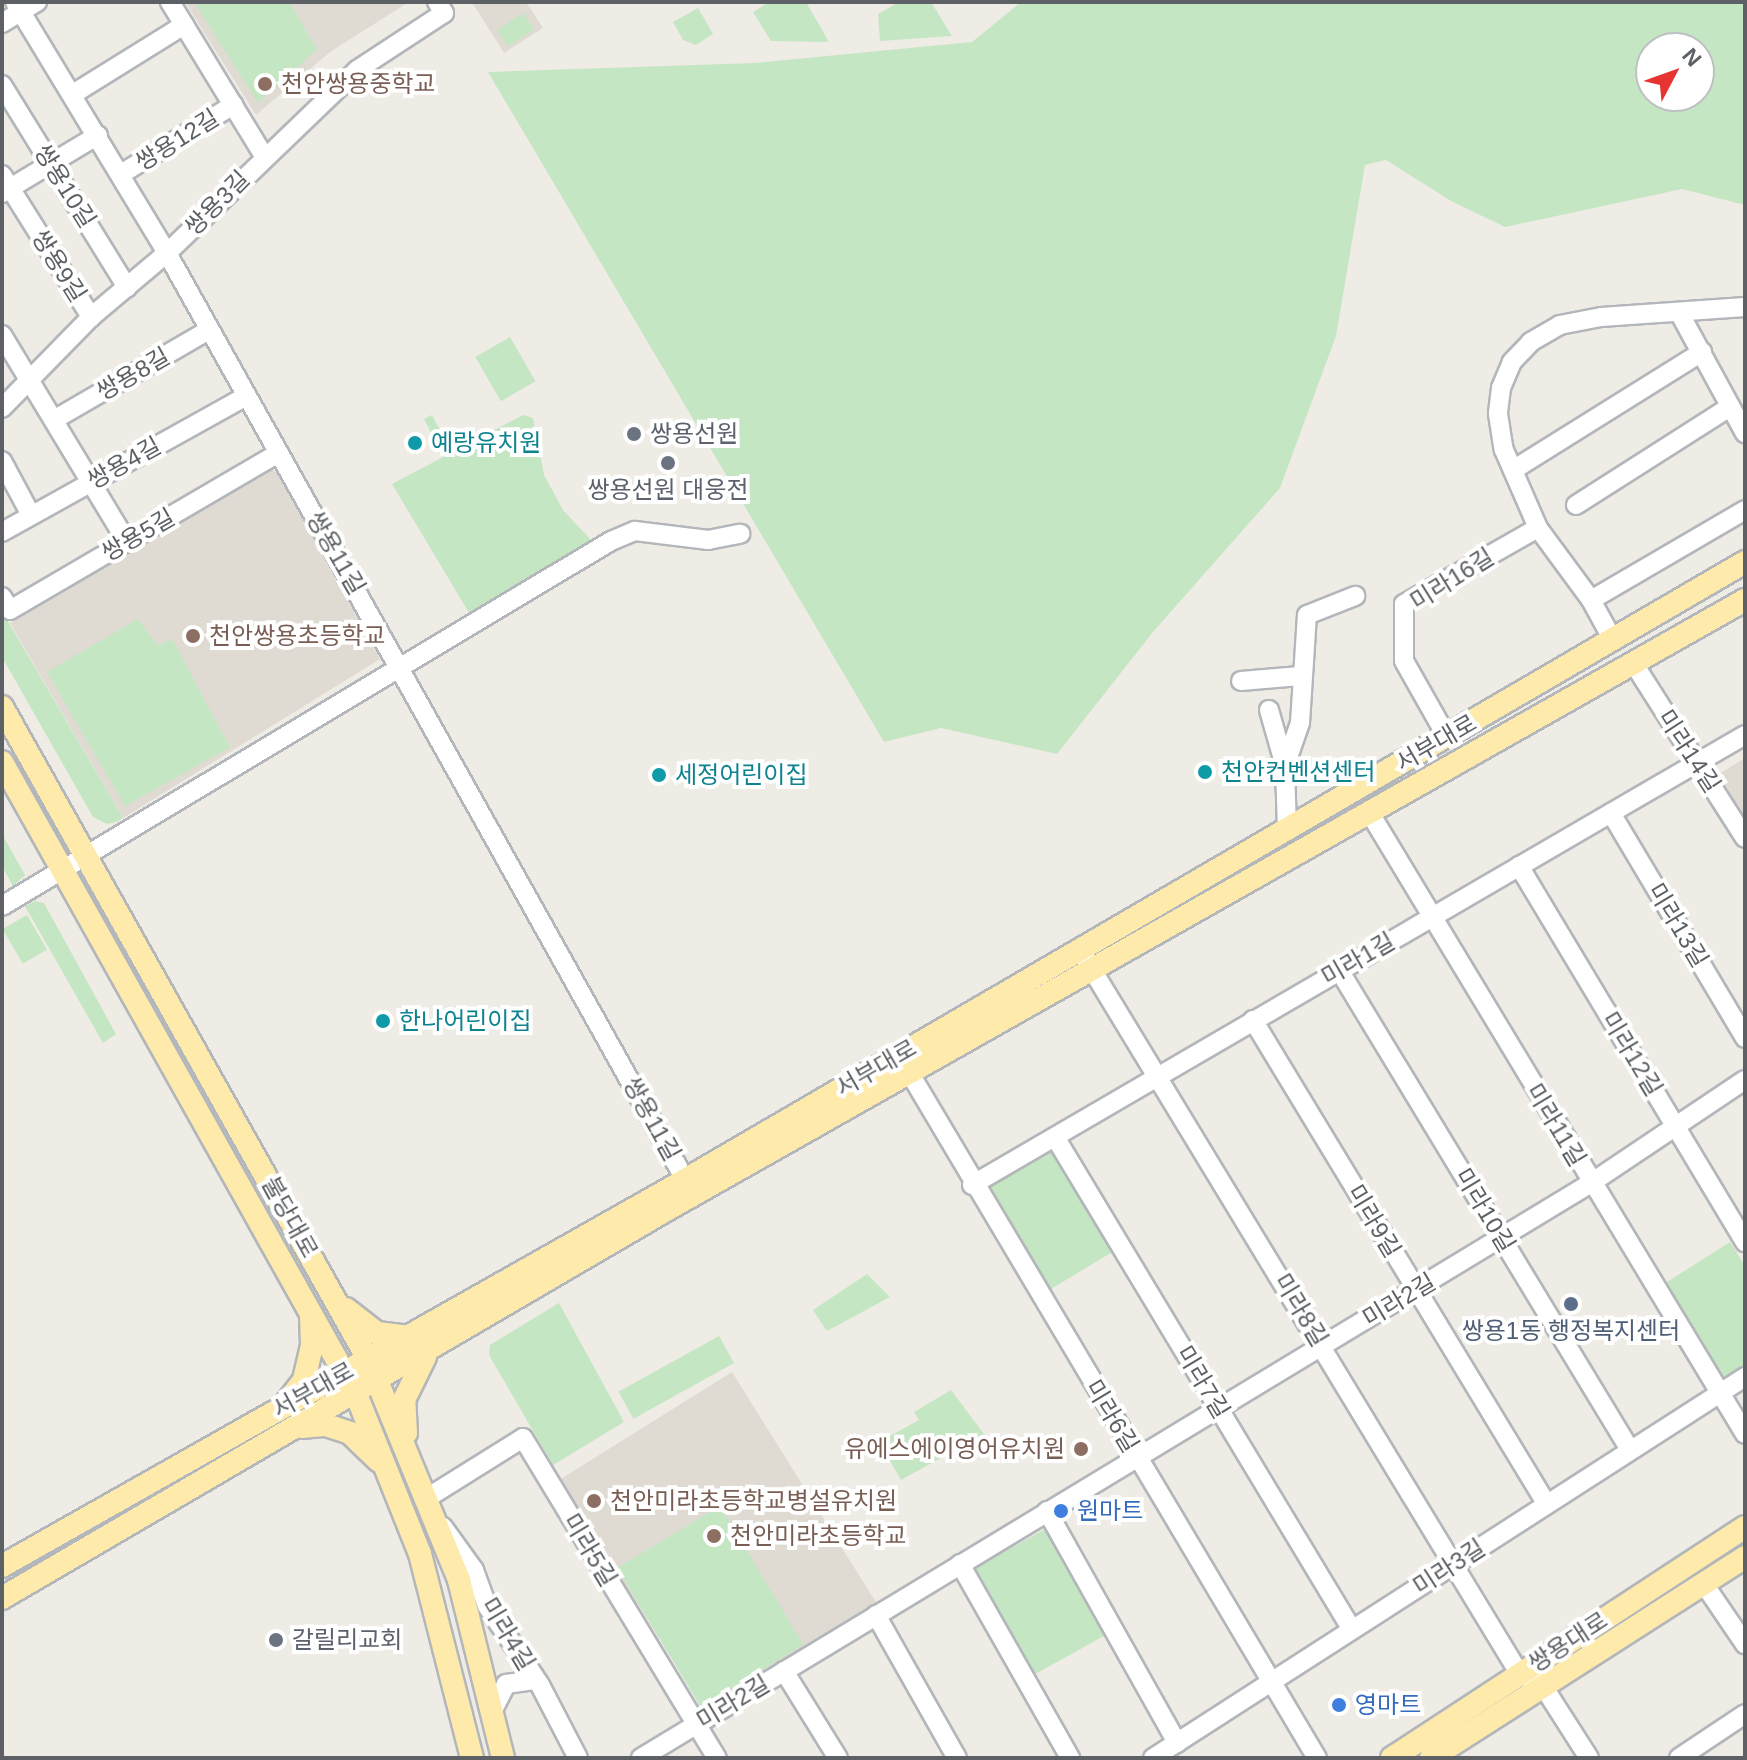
<!DOCTYPE html>
<html>
<head>
<meta charset="utf-8">
<style>
  body { margin:0 }
  #map { position:relative; width:1747px; height:1760px; overflow:hidden; background:#efece5; font-family:Arial,"Noto Sans KR",sans-serif }
  div>[style] { position:absolute }
  [style*='--x'] { left:calc(var(--x)*1px); top:calc(var(--y)*1px); width:calc(var(--w)*1px); rotate:calc(var(--a)*1deg) }
  .education>* { inset:0; background:#dfdbd3; transform-origin:0 0 }
  .green>* { inset:0; background:#c5e6c2; transform-origin:0 0 }
  .roads { filter:drop-shadow(2px 0 #b3b6ba) drop-shadow(-2px 0 #b3b6ba) drop-shadow(0 2px #b3b6ba) drop-shadow(0 -2px #b3b6ba) }
  .minor>* { height:18px; margin:-9px; padding:0 9px; transform-origin:9px; border-radius:9px; background:#fff }
  .major>* { height:22px; margin:-11px; padding:0 11px; transform-origin:11px; border-radius:11px; background:#feebac }
  .dots>* { width:22px; height:22px; translate:-50% -50%; box-sizing:border-box; border:4px solid #fff; border-radius:50% }
  span { translate:-50% -50%; white-space:nowrap; text-align:center; line-height:1.15; -webkit-text-stroke:8px #fff; paint-order:stroke }
  .education-label { font-size:24px; color:#785e54 }
  .left { translate:0 -50%; text-align:left }
  .right { translate:-100% -50%; text-align:right }
  .street-label { font-size:24px; color:#5d6165 }
  .worship-label { font-size:24px; color:#5b616d }
  .culture-label { font-size:24px; color:#0d838f }
  .service-label { font-size:24px; color:#4e5e75 }
  .shop-label { font-size:24px; color:#366cbe }
  .frame { position:absolute; inset:0; border:4px solid #5d6165; pointer-events:none }
  .north { position:absolute; left:1635px; top:32px; width:80px; height:80px; box-sizing:border-box; background:#fff; border:2px solid #bec0c1; border-radius:50%; rotate:49deg; font-size:22px; font-weight:700; line-height:32px; text-align:center; color:#5d6165 }
  .north::after { content:''; display:block; margin:auto; width:28px; height:36px; background:#e73433; clip-path:polygon(50% 0,100% 100%,50% 72%,0 100%) }
</style>
</head>
<body>
<div id="map">
  <div class="education">
    <i style="clip-path:polygon(185px 2px,409px 2px,330px 52px,256px 115px)"></i>
    <i style="clip-path:polygon(472px 2px,526px 2px,543px 28px,504px 53px)"></i>
    <i style="clip-path:polygon(265px 465px,276px 472px,380px 659px,123px 818px,10px 623px)"></i>
    <i style="clip-path:polygon(1745px 758px,1745px 818px,1719px 774px)"></i>
    <i style="left:732px;top:1372px;width:273px;height:203px;rotate:58deg"></i>
  </div>
  <div class="green">
    <i style="clip-path:polygon(194px 2px,289px 2px,317px 49px,258px 103px)"></i>
    <i style="clip-path:polygon(769px 2px,806px 2px,829px 42px,771px 41px,753px 12px)"></i>
    <i style="clip-path:polygon(899px 2px,931px 2px,952px 36px,880px 41px,878px 14px)"></i>
    <i style="clip-path:polygon(evenodd,1021px 2px,1745px 2px,1745px 205px,1682px 189px,1505px 227px,1451px 201px,1386px 160px,1365px 165px,1336px 336px,1280px 488px,1153px 632px,1057px 754px,941px 728px,884px 742px,488px 72px,755px 63px,972px 42px,1021px 2px,1651px 48px,1699px 48px,1699px 96px,1651px 96px,1651px 48px)"></i>
    <i style="clip-path:polygon(698px 8px,713px 34px,696px 45px,683px 40px,673px 22px)"></i>
    <i style="left:523px;top:13px;width:20px;height:31px;rotate:57deg"></i>
    <i style="left:510px;top:337px;width:51px;height:40px;rotate:60deg"></i>
    <i style="left:432px;top:415px;width:33px;height:9px;rotate:63deg"></i>
    <i style="clip-path:polygon(523px 415px,533px 418px,544px 475px,563px 510px,591px 540px,471px 616px,392px 484px)"></i>
    <i style="clip-path:polygon(2px 611px,123px 818px,116px 822px,107px 824px,93px 817px,2px 657px)"></i>
    <i style="clip-path:polygon(138px 619px,158px 646px,172px 639px,230px 747px,125px 806px,47px 672px)"></i>
    <i style="clip-path:polygon(2px 834px,25px 875px,13px 886px,2px 866px)"></i>
    <i style="clip-path:polygon(35px 901px,44px 903px,116px 1034px,103px 1043px,25px 906px)"></i>
    <i style="left:27px;top:915px;width:40px;height:28px;rotate:60deg"></i>
    <i style="left:1051px;top:1149px;width:120px;height:75px;rotate:59deg"></i>
    <i style="clip-path:polygon(1730px 1242px,1745px 1266px,1745px 1372px,1725px 1385px,1656px 1289px)"></i>
    <i style="clip-path:polygon(867px 1274px,890px 1297px,827px 1331px,813px 1310px)"></i>
    <i style="clip-path:polygon(559px 1303px,624px 1422px,553px 1465px,489px 1355px,490px 1345px)"></i>
    <i style="left:719px;top:1336px;width:31px;height:115px;rotate:61deg"></i>
    <i style="clip-path:polygon(951px 1390px,984px 1434px,901px 1480px,879px 1442px,919px 1420px,914px 1412px)"></i>
    <i style="left:720px;top:1506px;width:162px;height:120px;rotate:59deg"></i>
    <i style="left:1047px;top:1528px;width:122px;height:87px;rotate:61deg"></i>
  </div>
  <div class="roads">
    <div class="minor">
      <i style="--x:15;--y:2;--w:293;--a:58.8"></i>
      <i style="--x:167;--y:253;--w:1076;--a:60.79"></i>
      <i style="--x:170;--y:2;--w:180;--a:58.6"></i>
      <i style="--x:2;--y:23;--w:41;--a:-31"></i>
      <i style="--x:2;--y:85;--w:238;--a:58.3"></i>
      <i style="--x:73;--y:94;--w:131;--a:-31.9"></i>
      <i style="--x:121;--y:174;--w:132;--a:-31.6"></i>
      <i style="--x:2;--y:175;--w:168;--a:57.9"></i>
      <i style="--x:2;--y:193;--w:112;--a:-31.1"></i>
      <i style="--x:1745;--y:307;--w:144;--a:176"></i>
      <i style="--x:1601;--y:317;--w:42;--a:169"></i>
      <i style="--x:1560;--y:325;--w:34;--a:150"></i>
      <i style="--x:1531;--y:342;--w:28;--a:134"></i>
      <i style="--x:1512;--y:362;--w:28;--a:113"></i>
      <i style="--x:1501;--y:388;--w:26;--a:97"></i>
      <i style="--x:1498;--y:414;--w:36;--a:81"></i>
      <i style="--x:1504;--y:450;--w:85;--a:66.4"></i>
      <i style="--x:1538;--y:528;--w:89;--a:53.6"></i>
      <i style="--x:1591;--y:600;--w:178;--a:-30.3"></i>
      <i style="--x:1680;--y:314;--w:136;--a:61.4"></i>
      <i style="--x:2;--y:335;--w:242;--a:58.9"></i>
      <i style="--x:2;--y:408;--w:127;--a:-45.6"></i>
      <i style="--x:91;--y:317;--w:99;--a:-40.1"></i>
      <i style="--x:167;--y:253;--w:264;--a:-43.9"></i>
      <i style="--x:357;--y:70;--w:104;--a:-33.2"></i>
      <i style="--x:444;--y:13;--w:13;--a:-122"></i>
      <i style="--x:57;--y:418;--w:176;--a:-30.1"></i>
      <i style="--x:2;--y:461;--w:61;--a:61.8"></i>
      <i style="--x:1513;--y:470;--w:223;--a:-32"></i>
      <i style="--x:1576;--y:505;--w:183;--a:-32.5"></i>
      <i style="--x:2;--y:532;--w:279;--a:-29.1"></i>
      <i style="--x:2;--y:597;--w:15;--a:58"></i>
      <i style="--x:10;--y:610;--w:311;--a:-30.3"></i>
      <i style="--x:1591;--y:600;--w:46;--a:61.2"></i>
      <i style="--x:1634;--y:664;--w:206;--a:57.5"></i>
      <i style="--x:1241;--y:681;--w:59;--a:-4.8"></i>
      <i style="--x:1269;--y:710;--w:58;--a:74.1"></i>
      <i style="--x:1447;--y:737;--w:87;--a:-119.5"></i>
      <i style="--x:1404;--y:661;--w:57;--a:-90"></i>
      <i style="--x:1404;--y:604;--w:154;--a:-29.6"></i>
      <i style="--x:1611;--y:813;--w:262;--a:59.2"></i>
      <i style="--x:1371;--y:815;--w:723;--a:58.86"></i>
      <i style="--x:1287;--y:830;--w:64;--a:-91.8"></i>
      <i style="--x:1285;--y:766;--w:46;--a:-70.8"></i>
      <i style="--x:1300;--y:723;--w:108;--a:-86.3"></i>
      <i style="--x:1307;--y:615;--w:52;--a:-21.6"></i>
      <i style="--x:1519;--y:866;--w:439;--a:59"></i>
      <i style="--x:2;--y:906;--w:710;--a:-30.94"></i>
      <i style="--x:611;--y:541;--w:26;--a:-23"></i>
      <i style="--x:635;--y:531;--w:74;--a:7"></i>
      <i style="--x:708;--y:540;--w:33;--a:-11"></i>
      <i style="--x:1085;--y:958;--w:836;--a:58.74"></i>
      <i style="--x:1519;--y:1673;--w:27;--a:28"></i>
      <i style="--x:1543;--y:1686;--w:85;--a:57.4"></i>
      <i style="--x:1339;--y:970;--w:561;--a:58.77"></i>
      <i style="--x:1253;--y:1020;--w:565;--a:58.76"></i>
      <i style="--x:909;--y:1072;--w:798;--a:59.26"></i>
      <i style="--x:1055;--y:1137;--w:573;--a:58.92"></i>
      <i style="--x:972;--y:1185;--w:894;--a:-30.21"></i>
      <i style="--x:427;--y:1498;--w:113;--a:-32"></i>
      <i style="--x:523;--y:1438;--w:374;--a:58.8"></i>
      <i style="--x:1047;--y:1511;--w:266;--a:60.7"></i>
      <i style="--x:443;--y:1527;--w:53;--a:54.2"></i>
      <i style="--x:474;--y:1570;--w:38;--a:70"></i>
      <i style="--x:487;--y:1606;--w:95;--a:56.1"></i>
      <i style="--x:540;--y:1685;--w:82;--a:62.5"></i>
      <i style="--x:960;--y:1564;--w:223;--a:60.4"></i>
      <i style="--x:1704;--y:1584;--w:73;--a:55.7"></i>
      <i style="--x:876;--y:1615;--w:164;--a:60.5"></i>
      <i style="--x:784;--y:1671;--w:102;--a:58.2"></i>
      <i style="--x:494;--y:1708;--w:27;--a:-63"></i>
      <i style="--x:506;--y:1684;--w:30;--a:-8"></i>
      <i style="--x:641;--y:1758;--w:1110;--a:-31.18"></i>
      <i style="--x:1591;--y:1183;--w:185;--a:-33.8"></i>
      <i style="--x:1153;--y:1758;--w:704;--a:-32.76"></i>
      <i style="--x:1679;--y:1758;--w:79;--a:-33.7"></i>
    </div>
    <div class="major">
      <i style="--x:2;--y:707;--w:748;--a:60.69"></i>
      <i style="--x:368;--y:1359;--w:239;--a:67.6"></i>
      <i style="--x:459;--y:1580;--w:183;--a:76.1"></i>
      <i style="--x:2;--y:762;--w:724;--a:60.75"></i>
      <i style="--x:356;--y:1394;--w:172;--a:68.2"></i>
      <i style="--x:420;--y:1554;--w:211;--a:75.7"></i>
      <i style="--x:346;--y:1309;--w:39;--a:38"></i>
      <i style="--x:377;--y:1333;--w:31;--a:7"></i>
      <i style="--x:287;--y:1402;--w:28;--a:-52"></i>
      <i style="--x:304;--y:1380;--w:36;--a:-77"></i>
      <i style="--x:312;--y:1345;--w:30;--a:-92"></i>
      <i style="--x:302;--y:1427;--w:24;--a:-5"></i>
      <i style="--x:326;--y:1425;--w:25;--a:18"></i>
      <i style="--x:350;--y:1433;--w:40;--a:44"></i>
      <i style="--x:406;--y:1433;--w:33;--a:-93"></i>
      <i style="--x:404;--y:1400;--w:48;--a:-64"></i>
      <i style="--x:2;--y:1566;--w:785;--a:-29.47"></i>
      <i style="--x:685;--y:1180;--w:1227;--a:-30.24"></i>
      <i style="--x:2;--y:1598;--w:771;--a:-30.29"></i>
      <i style="--x:668;--y:1209;--w:1237;--a:-29.49"></i>
      <i style="--x:1392;--y:1758;--w:422;--a:-33.2"></i>
      <i style="--x:1431;--y:1758;--w:373;--a:-32.6"></i>
    </div>
  </div>
  <div class="dots">
    <i style="left:265px;top:84px;background:#8d6e63"></i>
    <i style="left:634px;top:434px;background:#6b7280"></i>
    <i style="left:415px;top:443px;background:#0f9aa8"></i>
    <i style="left:668px;top:463px;background:#6b7280"></i>
    <i style="left:193px;top:636px;background:#8d6e63"></i>
    <i style="left:1205px;top:772px;background:#0f9aa8"></i>
    <i style="left:659px;top:775px;background:#0f9aa8"></i>
    <i style="left:383px;top:1021px;background:#0f9aa8"></i>
    <i style="left:1571px;top:1304px;background:#5c6f8a"></i>
    <i style="left:1081px;top:1449px;background:#8d6e63"></i>
    <i style="left:594px;top:1501px;background:#8d6e63"></i>
    <i style="left:1061px;top:1511px;background:#3f7fe0"></i>
    <i style="left:714px;top:1536px;background:#8d6e63"></i>
    <i style="left:276px;top:1640px;background:#6b7280"></i>
    <i style="left:1339px;top:1705px;background:#3f7fe0"></i>
  </div>
  <div class="education-label">
    <span class="left" style="left:281px;top:84px">천안쌍용중학교</span>
    <span class="left" style="left:209px;top:636px">천안쌍용초등학교</span>
    <span class="right" style="left:1065px;top:1449px">유에스에이영어유치원</span>
    <span class="left" style="left:610px;top:1501px">천안미라초등학교병설유치원</span>
    <span class="left" style="left:730px;top:1536px">천안미라초등학교</span>
  </div>
  <div class="street-label">
    <span style="left:177px;top:140px;rotate:-32deg">쌍용12길</span>
    <span style="left:65px;top:186px;rotate:58deg">쌍용10길</span>
    <span style="left:217px;top:203px;rotate:-45deg">쌍용3길</span>
    <span style="left:59px;top:266px;rotate:58deg">쌍용9길</span>
    <span style="left:133px;top:374px;rotate:-30deg">쌍용8길</span>
    <span style="left:124px;top:463px;rotate:-29deg">쌍용4길</span>
    <span style="left:138px;top:535px;rotate:-30deg">쌍용5길</span>
    <span style="left:336px;top:553px;rotate:60deg">쌍용11길</span>
    <span style="left:1452px;top:579px;rotate:-32deg">미라16길</span>
    <span style="left:1436px;top:743px;rotate:-30deg">서부대로</span>
    <span style="left:1689px;top:751px;rotate:57deg">미라14길</span>
    <span style="left:1678px;top:925px;rotate:59deg">미라13길</span>
    <span style="left:1358px;top:959px;rotate:-30deg">미라1길</span>
    <span style="left:1632px;top:1054px;rotate:59deg">미라12길</span>
    <span style="left:876px;top:1068px;rotate:-30deg">서부대로</span>
    <span style="left:652px;top:1119px;rotate:61deg">쌍용11길</span>
    <span style="left:1556px;top:1125px;rotate:59deg">미라11길</span>
    <span style="left:1485px;top:1210px;rotate:59deg">미라10길</span>
    <span style="left:290px;top:1217px;rotate:61deg">불당대로</span>
    <span style="left:1374px;top:1221px;rotate:59deg">미라9길</span>
    <span style="left:1399px;top:1300px;rotate:-31deg">미라2길</span>
    <span style="left:1301px;top:1310px;rotate:59deg">미라8길</span>
    <span style="left:1203px;top:1382px;rotate:59deg">미라7길</span>
    <span style="left:313px;top:1390px;rotate:-29deg">서부대로</span>
    <span style="left:1112px;top:1416px;rotate:59deg">미라6길</span>
    <span style="left:590px;top:1550px;rotate:59deg">미라5길</span>
    <span style="left:1449px;top:1567px;rotate:-33deg">미라3길</span>
    <span style="left:508px;top:1634px;rotate:59deg">미라4길</span>
    <span style="left:1568px;top:1642px;rotate:-33deg">쌍용대로</span>
    <span style="left:733px;top:1702px;rotate:-31deg">미라2길</span>
  </div>
  <div class="worship-label">
    <span class="left" style="left:650px;top:434px">쌍용선원</span>
    <span style="left:668px;top:490px">쌍용선원 대웅전</span>
    <span class="left" style="left:292px;top:1640px">갈릴리교회</span>
  </div>
  <div class="culture-label">
    <span class="left" style="left:431px;top:443px">예랑유치원</span>
    <span class="left" style="left:1221px;top:772px">천안컨벤션센터</span>
    <span class="left" style="left:675px;top:775px">세정어린이집</span>
    <span class="left" style="left:399px;top:1021px">한나어린이집</span>
  </div>
  <div class="service-label">
    <span style="left:1571px;top:1331px">쌍용1동 행정복지센터</span>
  </div>
  <div class="shop-label">
    <span class="left" style="left:1077px;top:1511px">원마트</span>
    <span class="left" style="left:1355px;top:1705px">영마트</span>
  </div>
  <div class="frame"></div>
  <div class="north">N</div>
</div>
</body>
</html>
